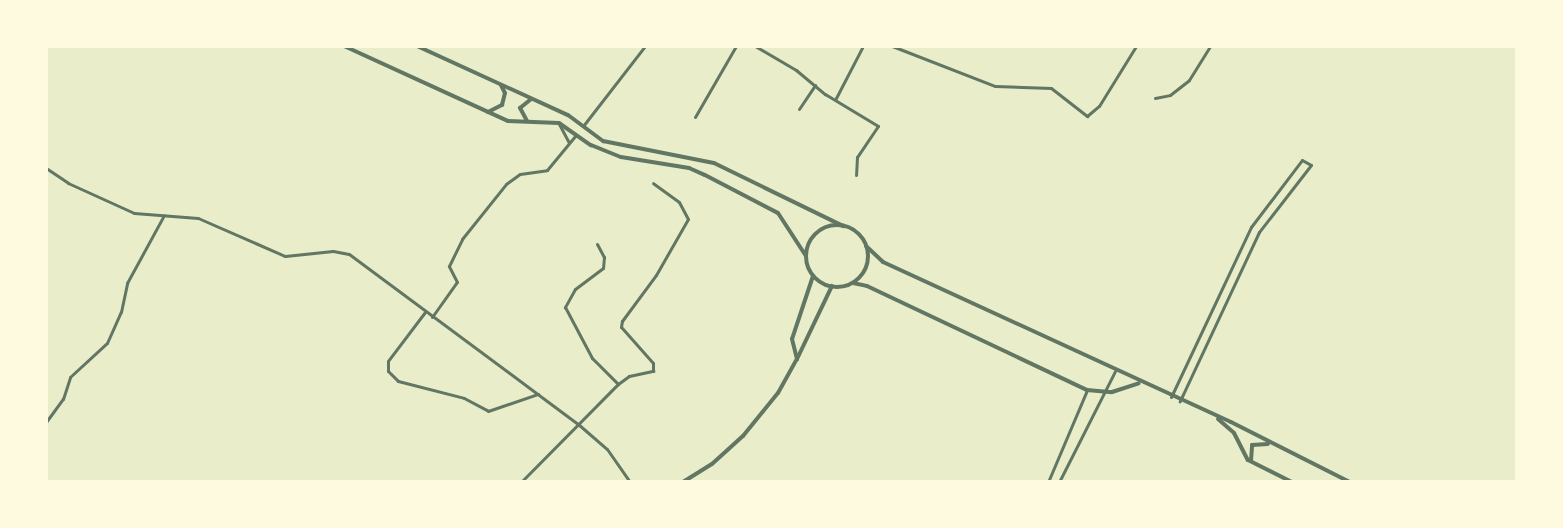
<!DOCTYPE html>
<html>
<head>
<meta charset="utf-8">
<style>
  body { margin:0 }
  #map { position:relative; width:1563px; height:528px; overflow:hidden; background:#e9edc9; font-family:Manrope,sans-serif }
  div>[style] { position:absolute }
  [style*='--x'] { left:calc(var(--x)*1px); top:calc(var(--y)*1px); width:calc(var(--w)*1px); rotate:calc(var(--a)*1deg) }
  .minor>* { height:3px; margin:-1.5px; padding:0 1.5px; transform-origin:1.5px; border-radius:1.5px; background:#617663 }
  .tertiary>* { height:4px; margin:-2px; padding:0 2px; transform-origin:2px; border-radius:2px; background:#617663 }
  .tertiary>.ring { margin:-2px; padding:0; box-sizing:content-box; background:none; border:4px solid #617663; border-radius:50% }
  span { translate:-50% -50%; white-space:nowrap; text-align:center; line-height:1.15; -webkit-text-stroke:4.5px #fefae0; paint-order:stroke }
  .frame { position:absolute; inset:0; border:48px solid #fefae0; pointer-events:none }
</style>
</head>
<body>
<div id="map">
  <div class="minor">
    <i style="--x:755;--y:46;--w:48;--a:30.3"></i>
    <i style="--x:796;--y:70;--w:38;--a:40"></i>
    <i style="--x:825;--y:94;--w:62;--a:31.1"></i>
    <i style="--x:878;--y:126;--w:37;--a:124"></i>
    <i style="--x:857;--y:157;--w:18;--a:93"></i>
    <i style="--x:892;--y:46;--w:110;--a:21.2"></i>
    <i style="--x:995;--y:86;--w:56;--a:2"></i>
    <i style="--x:1051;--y:88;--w:46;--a:37.9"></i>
    <i style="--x:1087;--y:116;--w:16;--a:-40"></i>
    <i style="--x:1099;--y:106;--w:70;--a:-58.3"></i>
    <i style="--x:836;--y:98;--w:59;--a:-62.6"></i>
    <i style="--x:1155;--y:98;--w:15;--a:-11"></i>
    <i style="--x:1170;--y:95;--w:24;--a:-38"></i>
    <i style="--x:1189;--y:80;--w:40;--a:-58"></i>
    <i style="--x:799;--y:109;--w:29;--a:-56"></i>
    <i style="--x:695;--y:117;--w:82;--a:-60"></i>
    <i style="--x:559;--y:124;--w:21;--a:62"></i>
    <i style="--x:583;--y:126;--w:101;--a:-52.2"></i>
    <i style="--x:46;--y:168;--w:27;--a:34"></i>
    <i style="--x:68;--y:183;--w:72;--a:24.4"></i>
    <i style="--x:134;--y:213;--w:64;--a:4.5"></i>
    <i style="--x:198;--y:218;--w:95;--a:23.6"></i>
    <i style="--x:285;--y:256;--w:48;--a:-5.9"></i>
    <i style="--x:333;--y:251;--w:16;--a:11"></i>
    <i style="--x:349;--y:254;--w:285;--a:36.6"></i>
    <i style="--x:578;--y:424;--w:38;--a:41"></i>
    <i style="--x:607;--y:449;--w:40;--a:55.1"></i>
    <i style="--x:597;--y:244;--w:15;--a:62"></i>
    <i style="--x:604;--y:257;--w:11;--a:95"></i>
    <i style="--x:603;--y:268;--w:35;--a:143"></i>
    <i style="--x:575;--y:289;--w:21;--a:119"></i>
    <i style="--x:565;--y:307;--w:58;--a:62.1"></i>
    <i style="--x:592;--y:358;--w:37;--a:45"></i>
    <i style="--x:425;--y:312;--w:61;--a:127.1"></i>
    <i style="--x:388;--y:361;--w:10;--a:90"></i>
    <i style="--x:388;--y:371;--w:14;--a:45"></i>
    <i style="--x:398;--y:381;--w:68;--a:14.4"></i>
    <i style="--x:464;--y:398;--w:27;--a:28"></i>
    <i style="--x:488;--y:411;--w:53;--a:-18.8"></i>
    <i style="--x:432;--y:317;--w:43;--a:-54.5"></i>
    <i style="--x:457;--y:282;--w:18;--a:-117"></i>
    <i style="--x:449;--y:266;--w:30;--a:-64"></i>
    <i style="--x:462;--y:239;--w:70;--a:-51.3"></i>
    <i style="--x:506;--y:184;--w:17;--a:-36"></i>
    <i style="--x:520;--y:174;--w:27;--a:-8"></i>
    <i style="--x:547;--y:170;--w:45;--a:-50.4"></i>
    <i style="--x:1171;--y:397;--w:188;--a:-64.8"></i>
    <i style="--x:1251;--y:227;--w:84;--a:-52.7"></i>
    <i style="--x:1302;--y:160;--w:10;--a:29"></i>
    <i style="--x:1311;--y:165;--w:85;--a:127.8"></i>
    <i style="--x:1259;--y:232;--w:187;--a:115.1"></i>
    <i style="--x:46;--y:422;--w:29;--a:-54"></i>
    <i style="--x:63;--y:399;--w:23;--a:-72"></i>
    <i style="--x:70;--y:377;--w:50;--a:-42.6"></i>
    <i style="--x:107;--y:343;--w:34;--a:-66"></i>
    <i style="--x:121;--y:312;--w:30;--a:-78"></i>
    <i style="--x:127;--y:283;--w:77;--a:-61.4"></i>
    <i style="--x:521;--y:482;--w:138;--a:-45.3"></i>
    <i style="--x:618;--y:384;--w:14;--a:-36"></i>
    <i style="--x:629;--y:376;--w:25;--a:-12"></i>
    <i style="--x:653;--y:371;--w:8;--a:-90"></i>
    <i style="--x:653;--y:363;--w:48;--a:-131.6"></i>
    <i style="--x:621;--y:327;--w:6;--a:-81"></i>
    <i style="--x:622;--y:321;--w:57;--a:-53.5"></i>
    <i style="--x:656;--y:275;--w:64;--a:-60.3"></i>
    <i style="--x:688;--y:219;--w:19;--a:-118"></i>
    <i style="--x:679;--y:202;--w:32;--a:-144"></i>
    <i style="--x:1048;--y:482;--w:100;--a:-67"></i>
    <i style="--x:1059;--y:482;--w:124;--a:-63.2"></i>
  </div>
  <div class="tertiary">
    <i style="--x:344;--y:46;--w:180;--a:24.6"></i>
    <i style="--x:508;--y:121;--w:51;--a:2.2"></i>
    <i style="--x:559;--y:123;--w:39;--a:35"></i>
    <i style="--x:591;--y:145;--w:32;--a:22"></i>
    <i style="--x:621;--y:157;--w:69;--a:9.2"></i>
    <i style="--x:689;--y:168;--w:17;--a:24"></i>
    <i style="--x:705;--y:175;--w:82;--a:27.5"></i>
    <i style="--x:778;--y:213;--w:51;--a:56.9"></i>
    <i style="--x:417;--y:46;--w:166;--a:24.6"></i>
    <i style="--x:568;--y:115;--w:44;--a:36.6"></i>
    <i style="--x:603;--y:141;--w:113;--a:11.2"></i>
    <i style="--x:714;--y:163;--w:144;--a:26"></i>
    <i style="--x:488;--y:112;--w:16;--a:-27"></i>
    <i style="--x:502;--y:105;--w:12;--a:-76"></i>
    <i style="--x:505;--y:93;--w:9;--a:-117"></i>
    <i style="--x:527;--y:121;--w:15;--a:-118"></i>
    <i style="--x:520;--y:108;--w:14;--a:-39"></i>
    <i class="ring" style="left:806px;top:225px;width:58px;height:58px"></i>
    <i style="--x:866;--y:246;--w:23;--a:43"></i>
    <i style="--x:883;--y:262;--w:383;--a:24.7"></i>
    <i style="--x:1231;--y:422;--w:133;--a:26.8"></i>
    <i style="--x:813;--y:276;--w:66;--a:108.4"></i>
    <i style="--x:792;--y:339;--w:21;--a:76"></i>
    <i style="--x:797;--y:359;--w:81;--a:-64.4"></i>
    <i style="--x:853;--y:283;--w:14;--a:12"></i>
    <i style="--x:867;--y:286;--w:243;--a:25.3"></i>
    <i style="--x:1087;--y:390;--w:25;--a:5"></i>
    <i style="--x:1112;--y:392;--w:28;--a:-18"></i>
    <i style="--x:1218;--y:419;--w:21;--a:41"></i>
    <i style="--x:1234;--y:433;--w:30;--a:63"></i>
    <i style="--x:1248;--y:460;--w:49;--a:26.6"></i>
    <i style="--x:1251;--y:461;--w:16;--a:-86"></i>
    <i style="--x:1252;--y:445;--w:16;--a:-4"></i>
    <i style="--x:683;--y:482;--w:34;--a:-32"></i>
    <i style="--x:712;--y:464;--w:42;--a:-42.1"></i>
    <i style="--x:743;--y:436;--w:55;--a:-50.9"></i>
    <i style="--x:778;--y:393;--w:39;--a:-61"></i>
  </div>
  <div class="frame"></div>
</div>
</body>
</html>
